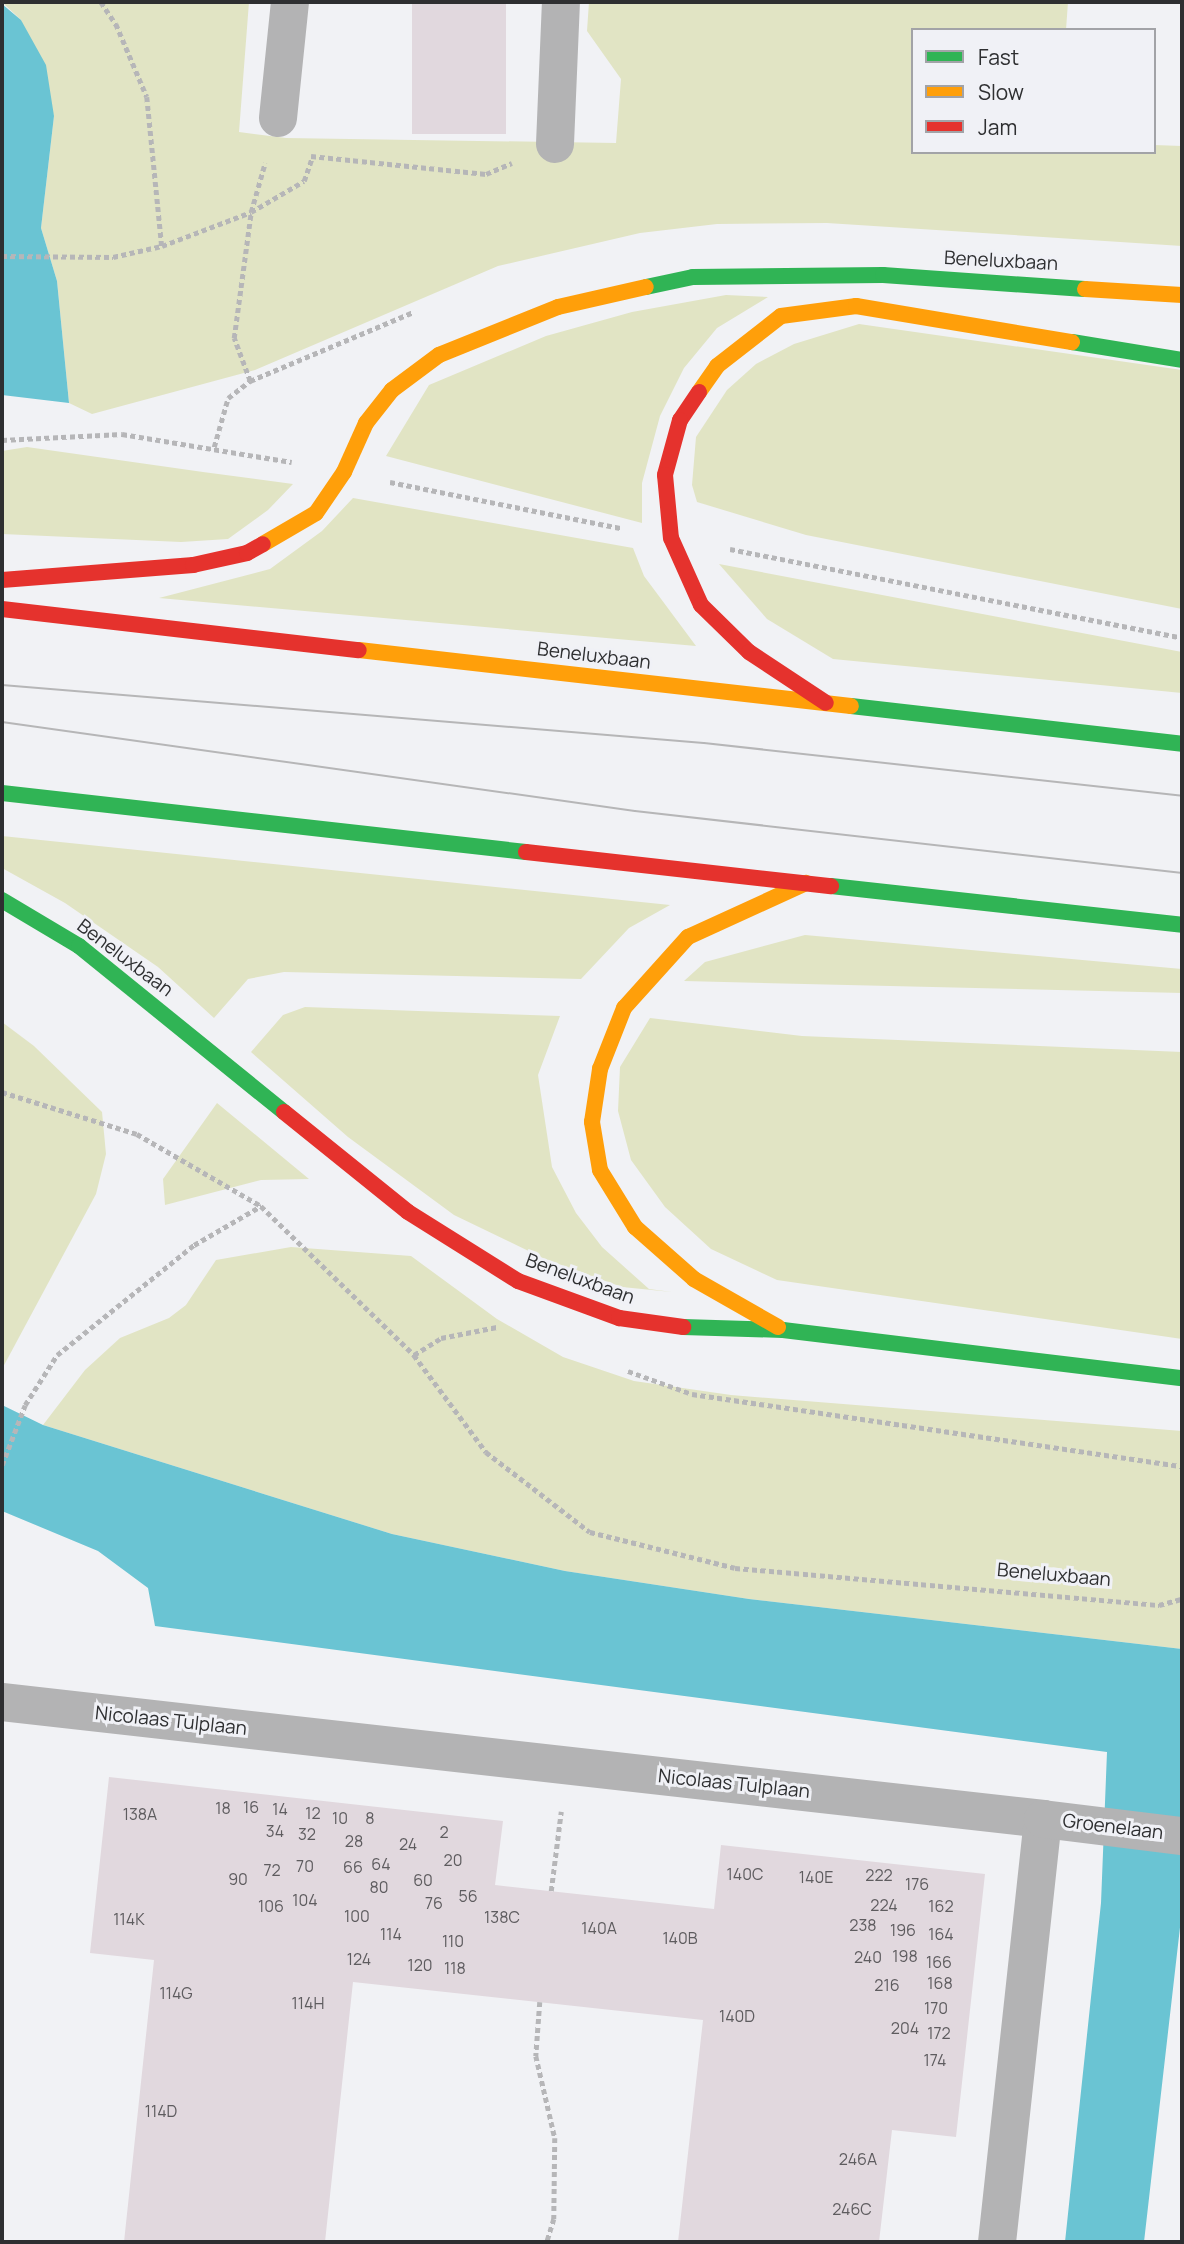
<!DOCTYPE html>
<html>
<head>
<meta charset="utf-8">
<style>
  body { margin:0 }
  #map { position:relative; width:1184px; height:2244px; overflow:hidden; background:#f1f2f5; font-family:Manrope,sans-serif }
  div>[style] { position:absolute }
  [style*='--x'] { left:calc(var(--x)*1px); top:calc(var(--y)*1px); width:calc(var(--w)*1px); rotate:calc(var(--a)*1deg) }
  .green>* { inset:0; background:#e1e4c4 }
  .water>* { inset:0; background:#6ac4d3 }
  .building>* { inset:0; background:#e1d8de; transform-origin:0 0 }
  .path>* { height:4.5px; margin-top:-2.25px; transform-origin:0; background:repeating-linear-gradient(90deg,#b6b6b8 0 5px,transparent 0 8.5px) }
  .street>* { height:38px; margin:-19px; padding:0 19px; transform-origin:19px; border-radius:19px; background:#b3b3b4 }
  .fast>* { height:16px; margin:-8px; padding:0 8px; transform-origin:8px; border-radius:8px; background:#30b455 }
  .slow>* { height:16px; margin:-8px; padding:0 8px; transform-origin:8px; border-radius:8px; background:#ff9f0a }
  .jam>* { height:16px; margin:-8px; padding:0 8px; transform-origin:8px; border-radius:8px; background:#e5322d }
  .tram>* { height:2px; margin:-1px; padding:0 1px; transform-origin:1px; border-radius:1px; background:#b6b6b7 }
  span { translate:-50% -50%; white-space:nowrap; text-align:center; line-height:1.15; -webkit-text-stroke:6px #f0f1f6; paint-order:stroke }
  .number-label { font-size:16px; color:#5e5c5f }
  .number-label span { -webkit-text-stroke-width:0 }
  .street-label { font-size:19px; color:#2e2f31 }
  .frame { position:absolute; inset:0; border:4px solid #2e2f31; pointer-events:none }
  .legend { position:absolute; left:911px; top:28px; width:245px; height:126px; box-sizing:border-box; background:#f0f1f6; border:2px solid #a2a3a7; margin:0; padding:9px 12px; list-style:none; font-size:21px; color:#2e2f31 }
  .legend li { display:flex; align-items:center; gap:14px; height:35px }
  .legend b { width:35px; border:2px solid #a2a3a7 }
</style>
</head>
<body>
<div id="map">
  <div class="green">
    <i style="clip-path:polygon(2px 2px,249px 2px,239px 132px,286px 138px,616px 143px,621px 79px,587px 31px,589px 2px,1068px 2px,1066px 30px,913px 30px,913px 152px,1154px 152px,1154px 145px,1182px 146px,1182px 246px,827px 223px,717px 224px,640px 233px,498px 266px,255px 370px,92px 414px,69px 403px,57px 281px,41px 228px,54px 116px,21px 20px)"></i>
    <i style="clip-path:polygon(726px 295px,768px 297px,717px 328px,684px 368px,660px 416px,642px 483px,642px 523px,386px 456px,429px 385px,546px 336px,632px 312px)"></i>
    <i style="clip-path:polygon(859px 324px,1182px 370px,1182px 609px,806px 535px,697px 502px,692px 485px,696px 437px,727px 390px,756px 364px,794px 344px)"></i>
    <i style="clip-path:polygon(27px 447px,203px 472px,293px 484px,268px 510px,228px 539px,181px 542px,2px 534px,2px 451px)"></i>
    <i style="clip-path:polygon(353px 498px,633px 548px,644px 576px,696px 646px,159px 598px,270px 569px,322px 531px)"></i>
    <i style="clip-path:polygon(719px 564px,1182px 652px,1182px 693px,833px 659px,767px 619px)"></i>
    <i style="clip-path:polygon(2px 836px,670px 905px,629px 928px,581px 979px,284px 972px,248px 979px,214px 1018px,158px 967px,65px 903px,2px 868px)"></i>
    <i style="clip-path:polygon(805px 935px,1182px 969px,1182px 993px,684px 981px,705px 962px)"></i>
    <i style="clip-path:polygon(305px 1007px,560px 1016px,538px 1075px,552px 1167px,576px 1213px,602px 1247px,649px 1289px,672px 1292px,622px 1287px,545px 1259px,454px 1215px,348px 1137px,251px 1052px,283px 1015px)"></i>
    <i style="clip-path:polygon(650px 1018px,802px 1036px,1182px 1052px,1182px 1339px,777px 1280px,711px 1249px,665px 1207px,631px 1160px,618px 1111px,620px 1067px)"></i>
    <i style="clip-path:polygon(2px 1022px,34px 1046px,102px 1112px,106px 1154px,96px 1194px,2px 1369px)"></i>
    <i style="clip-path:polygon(217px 1103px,309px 1179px,261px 1180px,165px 1205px,163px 1179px)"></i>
    <i style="clip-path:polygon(291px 1247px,411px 1256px,497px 1319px,563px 1357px,634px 1381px,731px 1395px,1182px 1431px,1182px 1649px,749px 1599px,565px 1571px,392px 1534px,43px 1425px,85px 1370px,120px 1338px,169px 1318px,186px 1305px,216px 1260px)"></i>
  </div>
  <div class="water">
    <i style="clip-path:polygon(2px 4px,21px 20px,46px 65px,54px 116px,41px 228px,57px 281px,69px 403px,2px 395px)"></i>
    <i style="clip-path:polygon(2px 1405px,43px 1425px,392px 1534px,565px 1571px,749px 1599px,1182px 1649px,1182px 1910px,1144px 2242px,1065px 2242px,1101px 1903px,1107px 1752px,155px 1626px,148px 1588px,98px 1551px,2px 1511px)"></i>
  </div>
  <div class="building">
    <i style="left:412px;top:2px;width:94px;height:132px"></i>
    <i style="clip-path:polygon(109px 1777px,503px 1821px,495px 1885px,714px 1909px,721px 1845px,985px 1874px,956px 2137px,892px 2130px,879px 2242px,678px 2242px,703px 2020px,353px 1982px,325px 2242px,124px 2242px,154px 1960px,90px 1953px)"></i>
  </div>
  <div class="path">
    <i style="--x:101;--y:2;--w:27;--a:56"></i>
    <i style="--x:116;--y:24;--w:79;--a:67"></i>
    <i style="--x:147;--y:97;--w:150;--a:84.3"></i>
    <i style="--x:311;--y:156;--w:176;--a:5.9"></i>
    <i style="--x:486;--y:174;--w:28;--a:-23"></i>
    <i style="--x:2;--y:256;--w:111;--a:0.5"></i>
    <i style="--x:113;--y:257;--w:50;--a:-12.7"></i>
    <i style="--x:162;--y:246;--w:95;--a:-20.9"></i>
    <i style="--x:251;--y:212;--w:61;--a:-30.3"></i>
    <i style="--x:304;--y:181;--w:24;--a:-71"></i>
    <i style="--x:250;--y:381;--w:46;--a:-110.4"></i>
    <i style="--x:234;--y:338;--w:127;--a:-82.3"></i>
    <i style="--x:251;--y:212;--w:51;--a:-74.1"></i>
    <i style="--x:2;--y:440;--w:120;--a:-2.9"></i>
    <i style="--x:122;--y:434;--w:172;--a:9.4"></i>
    <i style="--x:214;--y:447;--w:51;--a:-74.1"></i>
    <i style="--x:228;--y:398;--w:28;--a:-38"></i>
    <i style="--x:250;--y:381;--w:177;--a:-22.9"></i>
    <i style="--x:390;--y:482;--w:236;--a:11.3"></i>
    <i style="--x:730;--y:549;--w:461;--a:11.1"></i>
    <i style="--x:2;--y:1092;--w:141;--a:17.3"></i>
    <i style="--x:137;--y:1134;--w:143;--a:30.1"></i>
    <i style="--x:261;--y:1206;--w:214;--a:44.2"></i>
    <i style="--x:414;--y:1355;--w:121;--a:53.4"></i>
    <i style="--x:486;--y:1452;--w:131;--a:37.6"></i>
    <i style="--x:590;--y:1532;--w:149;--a:13.9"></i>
    <i style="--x:735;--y:1568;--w:426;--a:5"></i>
    <i style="--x:1159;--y:1605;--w:24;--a:-15"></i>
    <i style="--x:414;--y:1355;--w:32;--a:-32"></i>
    <i style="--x:441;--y:1338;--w:57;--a:-11.1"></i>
    <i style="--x:628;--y:1371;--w:68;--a:19.8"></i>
    <i style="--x:692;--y:1394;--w:495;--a:8.4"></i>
    <i style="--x:2;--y:1465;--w:64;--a:-69"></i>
    <i style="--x:25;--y:1405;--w:59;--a:-57.4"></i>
    <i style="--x:57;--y:1355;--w:176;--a:-38.8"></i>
    <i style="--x:194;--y:1245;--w:78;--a:-30.2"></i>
    <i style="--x:551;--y:1891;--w:80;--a:-82.8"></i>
    <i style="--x:540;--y:2002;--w:54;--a:94.2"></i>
    <i style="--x:536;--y:2056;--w:84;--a:77"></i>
    <i style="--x:555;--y:2138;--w:81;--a:90.7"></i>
    <i style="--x:554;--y:2219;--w:24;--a:107"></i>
  </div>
  <div class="street">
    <i style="--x:278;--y:118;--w:117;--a:-84.1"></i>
    <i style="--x:555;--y:144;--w:142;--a:-87.6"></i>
    <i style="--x:2;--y:1702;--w:1048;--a:6.41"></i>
    <i style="--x:1043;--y:1819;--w:425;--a:96.2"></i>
    <i style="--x:1043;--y:1819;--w:140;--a:7"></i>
  </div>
  <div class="fast">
    <i style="--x:646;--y:287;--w:48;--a:-12"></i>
    <i style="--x:693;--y:277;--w:190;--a:-0.6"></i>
    <i style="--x:883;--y:275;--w:202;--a:4"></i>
    <i style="--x:1072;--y:342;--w:111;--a:9.3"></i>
    <i style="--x:851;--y:706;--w:333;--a:6.5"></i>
    <i style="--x:2;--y:793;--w:527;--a:6.42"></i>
    <i style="--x:831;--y:886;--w:353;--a:6.3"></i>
    <i style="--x:2;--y:900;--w:90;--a:30.9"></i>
    <i style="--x:79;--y:946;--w:264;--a:39"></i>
    <i style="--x:683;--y:1327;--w:100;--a:1.7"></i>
    <i style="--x:783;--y:1330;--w:402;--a:6.9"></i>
  </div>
  <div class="slow">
    <i style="--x:1085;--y:289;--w:97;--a:3.5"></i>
    <i style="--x:699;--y:392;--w:32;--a:-55"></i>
    <i style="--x:717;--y:366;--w:81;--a:-38"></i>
    <i style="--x:781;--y:316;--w:76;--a:-7.6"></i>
    <i style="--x:856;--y:306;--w:219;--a:9.5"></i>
    <i style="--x:263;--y:544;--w:61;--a:-30.3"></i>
    <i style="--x:316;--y:513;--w:50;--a:-55.7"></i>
    <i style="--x:344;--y:472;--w:54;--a:-65.8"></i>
    <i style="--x:366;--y:423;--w:42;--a:-51.8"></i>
    <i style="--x:392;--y:390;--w:59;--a:-36.7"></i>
    <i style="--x:439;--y:355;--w:128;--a:-22"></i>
    <i style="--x:558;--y:307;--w:90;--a:-12.8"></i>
    <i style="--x:359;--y:650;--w:495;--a:6.5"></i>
    <i style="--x:778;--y:1327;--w:97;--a:-150.3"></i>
    <i style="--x:694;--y:1279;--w:79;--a:-138.6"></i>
    <i style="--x:635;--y:1227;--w:67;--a:-121.6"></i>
    <i style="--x:600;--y:1170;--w:49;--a:-99.5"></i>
    <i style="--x:592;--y:1122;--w:54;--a:-81.4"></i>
    <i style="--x:600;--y:1069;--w:66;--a:-68.5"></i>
    <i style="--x:624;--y:1008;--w:96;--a:-48"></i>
    <i style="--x:688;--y:937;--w:130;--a:-24.6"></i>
  </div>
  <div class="jam">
    <i style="--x:699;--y:392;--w:34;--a:124"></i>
    <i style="--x:680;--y:420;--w:57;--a:105.3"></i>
    <i style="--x:665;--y:475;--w:63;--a:84.6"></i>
    <i style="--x:671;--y:538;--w:73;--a:65.9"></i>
    <i style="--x:701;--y:605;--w:67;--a:44.4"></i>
    <i style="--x:749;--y:652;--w:92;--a:33.5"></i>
    <i style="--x:2;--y:580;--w:192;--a:-4.5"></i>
    <i style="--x:193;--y:565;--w:55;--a:-12.5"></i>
    <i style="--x:247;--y:553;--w:18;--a:-29"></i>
    <i style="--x:2;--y:609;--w:359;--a:6.6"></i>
    <i style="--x:526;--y:852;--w:307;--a:6.4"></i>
    <i style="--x:284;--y:1112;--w:159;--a:38.9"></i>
    <i style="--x:408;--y:1212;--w:130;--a:32.1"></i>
    <i style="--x:518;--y:1281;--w:108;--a:20.1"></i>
    <i style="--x:619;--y:1318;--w:65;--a:8"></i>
  </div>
  <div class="tram">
    <i style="--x:2;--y:685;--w:704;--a:4.72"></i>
    <i style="--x:704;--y:743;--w:481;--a:6.3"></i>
    <i style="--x:2;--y:722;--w:639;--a:8"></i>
    <i style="--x:635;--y:811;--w:551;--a:6.47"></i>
  </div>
  <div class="number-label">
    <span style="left:251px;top:1807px">16</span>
    <span style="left:223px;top:1808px">18</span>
    <span style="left:280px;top:1809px">14</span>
    <span style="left:313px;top:1813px">12</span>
    <span style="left:140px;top:1814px">138A</span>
    <span style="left:340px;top:1818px">10</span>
    <span style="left:370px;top:1818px">8</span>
    <span style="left:275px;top:1831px">34</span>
    <span style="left:444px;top:1832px">2</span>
    <span style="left:307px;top:1834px">32</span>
    <span style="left:354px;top:1841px">28</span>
    <span style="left:408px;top:1844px">24</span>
    <span style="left:453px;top:1860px">20</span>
    <span style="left:381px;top:1864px">64</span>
    <span style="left:305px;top:1866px">70</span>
    <span style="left:353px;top:1867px">66</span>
    <span style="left:272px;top:1870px">72</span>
    <span style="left:745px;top:1874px">140C</span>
    <span style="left:879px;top:1875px">222</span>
    <span style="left:816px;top:1877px">140E</span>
    <span style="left:238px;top:1879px">90</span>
    <span style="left:423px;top:1880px">60</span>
    <span style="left:917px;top:1884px">176</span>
    <span style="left:379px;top:1887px">80</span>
    <span style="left:468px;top:1896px">56</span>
    <span style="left:305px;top:1900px">104</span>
    <span style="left:434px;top:1903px">76</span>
    <span style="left:884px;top:1905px">224</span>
    <span style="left:271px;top:1906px">106</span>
    <span style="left:941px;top:1906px">162</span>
    <span style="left:357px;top:1916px">100</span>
    <span style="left:502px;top:1917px">138C</span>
    <span style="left:129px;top:1919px">114K</span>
    <span style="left:863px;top:1925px">238</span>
    <span style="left:599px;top:1928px">140A</span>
    <span style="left:903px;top:1930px">196</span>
    <span style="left:391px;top:1934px">114</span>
    <span style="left:941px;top:1934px">164</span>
    <span style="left:680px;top:1938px">140B</span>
    <span style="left:453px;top:1941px">110</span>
    <span style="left:905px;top:1956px">198</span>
    <span style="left:868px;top:1957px">240</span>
    <span style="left:359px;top:1959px">124</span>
    <span style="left:939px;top:1962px">166</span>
    <span style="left:420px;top:1965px">120</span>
    <span style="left:455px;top:1968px">118</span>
    <span style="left:940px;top:1983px">168</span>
    <span style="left:887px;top:1985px">216</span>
    <span style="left:176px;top:1993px">114G</span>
    <span style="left:308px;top:2003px">114H</span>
    <span style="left:936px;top:2008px">170</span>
    <span style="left:737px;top:2016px">140D</span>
    <span style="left:905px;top:2028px">204</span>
    <span style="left:939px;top:2033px">172</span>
    <span style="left:935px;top:2060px">174</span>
    <span style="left:161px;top:2111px">114D</span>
    <span style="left:858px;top:2159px">246A</span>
    <span style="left:852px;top:2209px">246C</span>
  </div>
  <div class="street-label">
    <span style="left:1001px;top:261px;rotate:3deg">Beneluxbaan</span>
    <span style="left:594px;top:656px;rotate:7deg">Beneluxbaan</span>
    <span style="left:125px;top:958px;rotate:37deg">Beneluxbaan</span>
    <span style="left:580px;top:1279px;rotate:20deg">Beneluxbaan</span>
    <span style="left:1054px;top:1575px;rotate:5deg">Beneluxbaan</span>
    <span style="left:171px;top:1721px;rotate:6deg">Nicolaas Tulplaan</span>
    <span style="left:734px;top:1784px;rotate:6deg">Nicolaas Tulplaan</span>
    <span style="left:1113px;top:1827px;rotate:7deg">Groenelaan</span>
  </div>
  <div class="frame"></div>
  <ul class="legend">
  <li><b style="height:9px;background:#30b455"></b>Fast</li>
  <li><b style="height:9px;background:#ff9f0a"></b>Slow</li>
  <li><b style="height:9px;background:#e5322d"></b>Jam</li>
  </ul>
</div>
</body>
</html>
